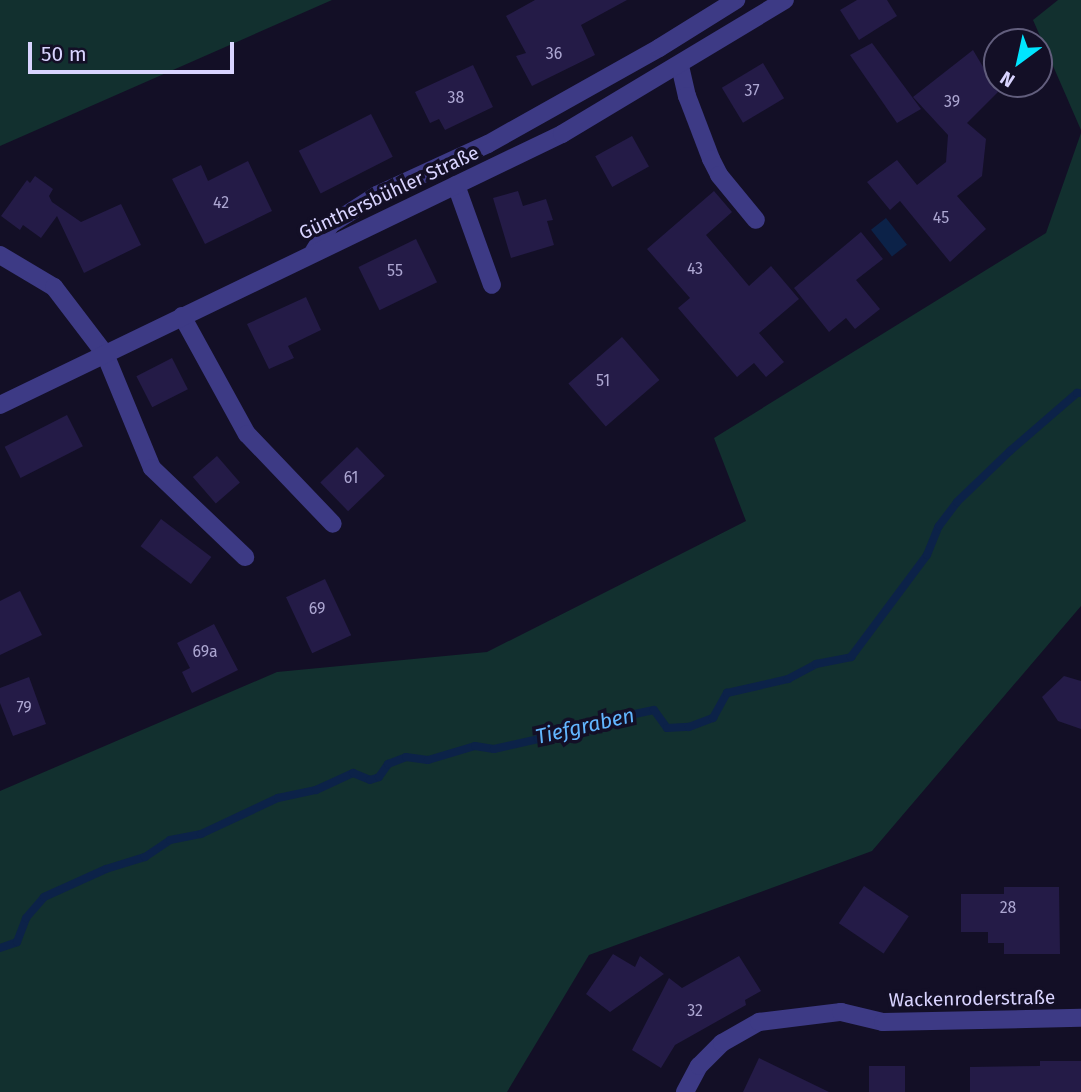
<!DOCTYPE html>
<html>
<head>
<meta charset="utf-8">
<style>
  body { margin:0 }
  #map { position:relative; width:1081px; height:1092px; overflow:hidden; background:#130f26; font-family:"Fira Sans",sans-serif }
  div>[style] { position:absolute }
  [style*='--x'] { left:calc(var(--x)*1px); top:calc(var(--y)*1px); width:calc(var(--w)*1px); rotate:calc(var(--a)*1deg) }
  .green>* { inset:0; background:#12302f }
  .water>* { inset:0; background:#0c2248; transform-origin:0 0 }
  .stream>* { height:8px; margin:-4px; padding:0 4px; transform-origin:4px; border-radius:4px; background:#0c2248 }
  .building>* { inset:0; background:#241b47; transform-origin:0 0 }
  .minor>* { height:18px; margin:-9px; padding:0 9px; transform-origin:9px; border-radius:9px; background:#3d3a85 }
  span { translate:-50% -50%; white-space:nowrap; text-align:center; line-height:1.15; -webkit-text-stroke:7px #130f26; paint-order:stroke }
  .number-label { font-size:16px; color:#aca6d1 }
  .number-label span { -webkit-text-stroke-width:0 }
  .street-label { font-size:19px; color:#d9d4ff }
  .water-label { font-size:21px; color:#62b6ff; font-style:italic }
  .north { position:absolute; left:983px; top:28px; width:70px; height:70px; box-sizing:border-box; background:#130f26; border:2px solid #625e7d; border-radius:50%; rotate:213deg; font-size:19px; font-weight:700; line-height:28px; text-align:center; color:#d9d4ff }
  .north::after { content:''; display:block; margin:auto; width:24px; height:32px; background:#00e5ff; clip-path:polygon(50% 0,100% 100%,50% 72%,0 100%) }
  .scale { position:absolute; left:28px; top:42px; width:206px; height:32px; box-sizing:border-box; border:4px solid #d9d4ff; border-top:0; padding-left:9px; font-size:21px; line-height:24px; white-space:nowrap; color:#d9d4ff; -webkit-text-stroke:5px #130f26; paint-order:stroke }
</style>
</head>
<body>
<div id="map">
  <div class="green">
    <i style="clip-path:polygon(0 0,332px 0,0 146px)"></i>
    <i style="clip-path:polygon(1058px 0,1081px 0,1081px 130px,1033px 20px)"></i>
    <i style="clip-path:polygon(1081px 133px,1081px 606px,872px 851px,589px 955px,507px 1092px,0 1092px,0 791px,277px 672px,487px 652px,746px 521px,714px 438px,1046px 233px)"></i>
  </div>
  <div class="water">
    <i style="left:886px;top:218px;width:34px;height:19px;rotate:52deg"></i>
  </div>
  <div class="stream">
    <i style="--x:0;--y:948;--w:18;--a:-19"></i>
    <i style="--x:17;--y:942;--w:26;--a:-69"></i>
    <i style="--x:26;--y:918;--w:28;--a:-49"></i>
    <i style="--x:44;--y:897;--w:68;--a:-24.3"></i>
    <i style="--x:106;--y:869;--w:41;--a:-17.1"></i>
    <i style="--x:145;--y:857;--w:30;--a:-34"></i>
    <i style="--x:170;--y:840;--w:32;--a:-11"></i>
    <i style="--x:201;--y:834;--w:85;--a:-25.1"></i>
    <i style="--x:278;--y:798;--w:39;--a:-12"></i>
    <i style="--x:316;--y:790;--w:41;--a:-24.7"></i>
    <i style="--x:353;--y:773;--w:18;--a:22"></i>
    <i style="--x:370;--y:780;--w:9;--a:-18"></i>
    <i style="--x:379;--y:777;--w:16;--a:-55"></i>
    <i style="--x:388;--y:764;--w:19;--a:-21"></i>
    <i style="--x:406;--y:757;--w:22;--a:8"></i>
    <i style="--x:428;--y:760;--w:49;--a:-16.6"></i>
    <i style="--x:475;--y:746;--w:19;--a:9"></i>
    <i style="--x:494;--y:749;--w:45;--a:-12.8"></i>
    <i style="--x:538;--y:739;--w:18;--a:-27"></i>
    <i style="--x:554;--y:731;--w:102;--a:-11.9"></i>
    <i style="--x:654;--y:710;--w:22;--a:54"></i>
    <i style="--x:667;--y:728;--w:22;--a:-3"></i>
    <i style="--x:689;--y:727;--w:26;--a:-21"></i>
    <i style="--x:713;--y:718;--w:29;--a:-61"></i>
    <i style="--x:727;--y:693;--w:63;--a:-12.9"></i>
    <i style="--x:788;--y:679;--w:32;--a:-28"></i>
    <i style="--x:816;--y:664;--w:36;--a:-11"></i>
    <i style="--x:851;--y:657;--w:127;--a:-53.3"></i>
    <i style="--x:927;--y:555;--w:31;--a:-68"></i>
    <i style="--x:939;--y:526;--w:30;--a:-53"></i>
    <i style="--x:957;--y:502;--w:74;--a:-43.9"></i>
    <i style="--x:1010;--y:451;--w:89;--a:-40.9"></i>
    <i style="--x:1077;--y:393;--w:4;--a:0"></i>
  </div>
  <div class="building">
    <i style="clip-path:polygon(535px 0,627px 0,581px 25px,595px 55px,532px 86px,516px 56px,526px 53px,506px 16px)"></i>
    <i style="clip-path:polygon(857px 0,887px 0,897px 16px,859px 40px,840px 10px)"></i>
    <i style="clip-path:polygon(872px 43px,921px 109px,897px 123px,850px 55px)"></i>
    <i style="clip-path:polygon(973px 50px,998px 92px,967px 123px,986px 139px,982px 176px,957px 196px,986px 229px,950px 262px,900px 201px,890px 210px,867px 182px,897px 160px,917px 185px,946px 162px,948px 135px,913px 97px)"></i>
    <i style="left:763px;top:63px;width:41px;height:48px;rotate:59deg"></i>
    <i style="clip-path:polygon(473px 65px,493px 107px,445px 130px,439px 119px,430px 123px,415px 92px)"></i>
    <i style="left:371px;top:114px;width:48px;height:81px;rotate:63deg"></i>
    <i style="left:632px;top:136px;width:35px;height:42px;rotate:61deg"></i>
    <i style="clip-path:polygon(248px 161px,272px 211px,205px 244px,172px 179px,201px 165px,208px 181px)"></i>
    <i style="clip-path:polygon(35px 176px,53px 189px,49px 196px,52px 202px,81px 222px,121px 204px,141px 245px,84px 273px,57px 216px,41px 238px,23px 225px,20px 230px,1px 216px,27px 180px,30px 183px)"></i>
    <i style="clip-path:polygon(518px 191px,523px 206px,546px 199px,553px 220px,547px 221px,554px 245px,511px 258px,493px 198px)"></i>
    <i style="clip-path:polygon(714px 191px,732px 212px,706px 235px,749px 286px,771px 266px,799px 299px,759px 333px,784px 362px,766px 377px,754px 363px,737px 377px,678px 308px,690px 298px,647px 249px)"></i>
    <i style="clip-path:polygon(861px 232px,883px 259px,856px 280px,880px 309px,855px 329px,846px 318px,829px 332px,794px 288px)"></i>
    <i style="left:416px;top:239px;width:48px;height:64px;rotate:64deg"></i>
    <i style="clip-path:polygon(306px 297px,321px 330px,288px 346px,294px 358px,269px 369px,247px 324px)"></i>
    <i style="left:622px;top:337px;width:57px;height:71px;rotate:49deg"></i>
    <i style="left:172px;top:358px;width:35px;height:40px;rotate:63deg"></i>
    <i style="left:67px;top:415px;width:35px;height:70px;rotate:63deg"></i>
    <i style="left:357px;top:447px;width:40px;height:51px;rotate:46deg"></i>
    <i style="left:217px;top:456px;width:35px;height:32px;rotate:49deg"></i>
    <i style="left:161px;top:519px;width:63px;height:34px;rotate:37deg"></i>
    <i style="left:325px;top:579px;width:62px;height:43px;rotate:65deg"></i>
    <i style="clip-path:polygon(20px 591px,42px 635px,0 655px,0 601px)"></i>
    <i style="clip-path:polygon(214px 624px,238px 670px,192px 693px,182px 672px,190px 668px,177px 643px)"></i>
    <i style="clip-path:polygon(1064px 676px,1081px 681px,1081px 729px,1058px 721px,1042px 697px)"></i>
    <i style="clip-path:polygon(29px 677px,46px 724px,13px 736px,0 703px,0 688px)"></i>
    <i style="left:864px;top:886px;width:54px;height:45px;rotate:34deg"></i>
    <i style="clip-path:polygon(1004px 887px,1059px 887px,1060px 954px,1004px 954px,1004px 943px,988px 943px,988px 932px,961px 932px,961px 894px,1004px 894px)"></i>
    <i style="clip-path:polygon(613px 954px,635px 967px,640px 956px,664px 974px,610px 1012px,586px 994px)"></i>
    <i style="clip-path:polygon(739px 956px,761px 991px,745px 1000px,746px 1005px,675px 1045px,661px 1068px,632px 1050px,669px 978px,682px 988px)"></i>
    <i style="clip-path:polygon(759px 1058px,829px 1092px,743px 1092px)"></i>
    <i style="clip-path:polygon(1040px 1061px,1081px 1061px,1081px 1092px,970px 1092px,970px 1067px,1040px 1066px)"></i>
    <i style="left:869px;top:1066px;width:36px;height:26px"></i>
  </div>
  <div class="minor">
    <i style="--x:680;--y:66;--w:31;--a:77"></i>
    <i style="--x:687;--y:96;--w:67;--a:69.1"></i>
    <i style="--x:711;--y:159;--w:18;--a:63"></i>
    <i style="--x:719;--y:175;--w:58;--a:50.6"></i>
    <i style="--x:456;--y:185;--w:106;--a:70.2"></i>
    <i style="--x:314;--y:251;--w:31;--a:-58"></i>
    <i style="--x:330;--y:225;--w:56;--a:-32.6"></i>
    <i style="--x:377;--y:195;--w:122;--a:-24.7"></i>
    <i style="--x:488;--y:144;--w:196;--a:-29.3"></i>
    <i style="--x:659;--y:48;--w:91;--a:-31.9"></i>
    <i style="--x:0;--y:255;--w:63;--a:30.7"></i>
    <i style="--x:54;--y:287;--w:84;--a:52.7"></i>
    <i style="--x:105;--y:354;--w:123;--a:67.6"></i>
    <i style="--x:152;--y:468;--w:129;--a:43.7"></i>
    <i style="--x:182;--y:316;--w:135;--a:61.2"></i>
    <i style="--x:247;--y:434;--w:124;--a:46.3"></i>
    <i style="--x:0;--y:405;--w:624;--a:-25.74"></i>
    <i style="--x:562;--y:134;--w:260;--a:-31"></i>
    <i style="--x:685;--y:1092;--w:30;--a:-62"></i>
    <i style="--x:699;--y:1066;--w:33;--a:-45"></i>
    <i style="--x:722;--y:1043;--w:43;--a:-29.6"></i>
    <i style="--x:759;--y:1022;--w:83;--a:-7"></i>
    <i style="--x:841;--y:1012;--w:43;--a:13.4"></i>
    <i style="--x:883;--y:1022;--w:198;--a:-1.2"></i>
  </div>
  <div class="number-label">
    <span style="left:554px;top:54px">36</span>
    <span style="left:752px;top:91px">37</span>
    <span style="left:456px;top:98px">38</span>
    <span style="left:952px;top:102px">39</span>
    <span style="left:221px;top:203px">42</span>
    <span style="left:941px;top:218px">45</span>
    <span style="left:695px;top:269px">43</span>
    <span style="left:395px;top:271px">55</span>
    <span style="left:603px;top:381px">51</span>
    <span style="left:351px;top:478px">61</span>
    <span style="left:317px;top:609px">69</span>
    <span style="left:205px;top:652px">69a</span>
    <span style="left:24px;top:708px">79</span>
    <span style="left:1008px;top:908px">28</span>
    <span style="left:695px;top:1011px">32</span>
  </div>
  <div class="street-label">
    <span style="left:389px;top:193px;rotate:-25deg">Günthersbühler Straße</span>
    <span style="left:972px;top:999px;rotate:-1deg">Wackenroderstraße</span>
  </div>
  <div class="water-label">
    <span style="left:585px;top:726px;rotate:-13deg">Tiefgraben</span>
  </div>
  <div class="north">N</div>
  <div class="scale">50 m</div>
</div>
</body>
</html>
